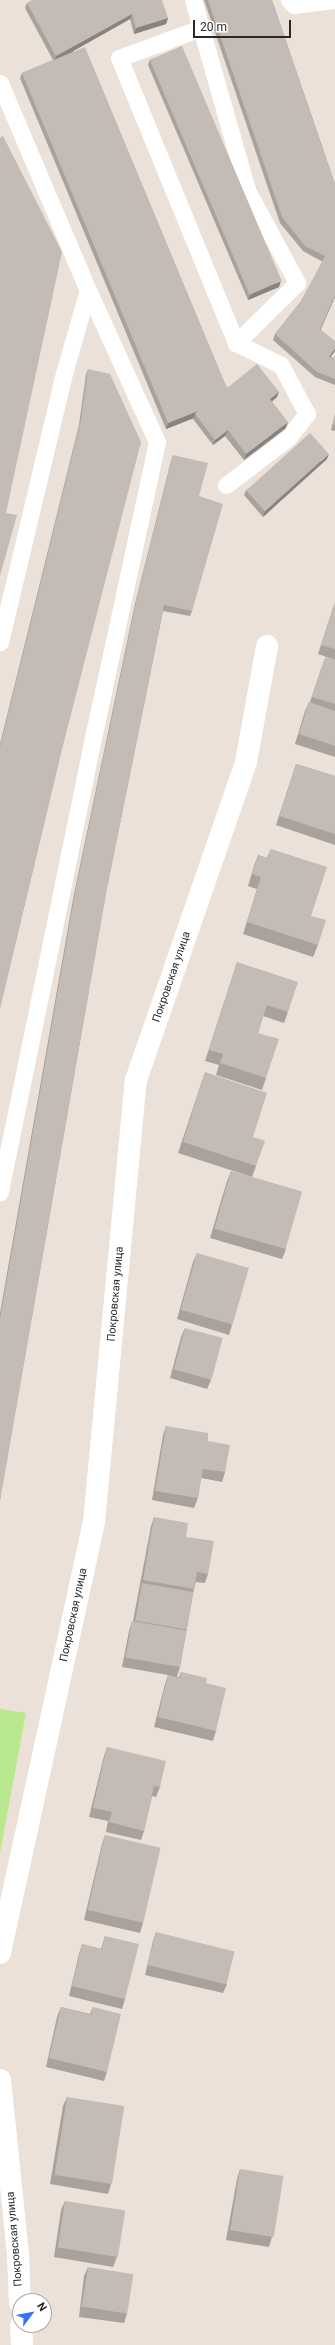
<!DOCTYPE html>
<html>
<head>
<meta charset="utf-8">
<style>
  body { margin:0 }
  #map { position:relative; width:335px; height:2345px; overflow:hidden; background:#ece1d8; font-family:Roboto,sans-serif }
  div>[style] { position:absolute }
  [style*='--x'] { left:calc(var(--x)*1px); top:calc(var(--y)*1px); width:calc(var(--w)*1px); rotate:calc(var(--a)*1deg) }
  .green>* { inset:0; background:#b9e98e }
  .service>* { height:17px; margin:-8.5px; padding:0 8.5px; transform-origin:8.5px; border-radius:8.5px; background:#fff }
  .minor>* { height:22px; margin:-11px; padding:0 11px; transform-origin:11px; border-radius:11px; background:#fff }
  .wall>* { inset:0; background:#a8a19c }
  .shaded-wall>* { inset:0; background:#88837f }
  .building>* { inset:0; background:#c3bbb5; transform-origin:0 0 }
  span { translate:-50% -50%; white-space:nowrap; text-align:center; line-height:1.15; -webkit-text-stroke:3px #fff; paint-order:stroke }
  .street-label { font-size:11px; color:#282828 }
  .north { position:absolute; left:12px; top:2293px; width:40px; height:40px; box-sizing:border-box; background:#fff; border:1px solid #a9a9a9; border-radius:50%; rotate:58deg; font-size:11px; font-weight:700; line-height:16px; text-align:center; color:#282828 }
  .north::after { content:''; display:block; margin:auto; width:14px; height:18px; background:#3274ff; clip-path:polygon(50% 0,100% 100%,50% 72%,0 100%) }
  .scale { position:absolute; left:193px; top:20px; width:98px; height:18px; box-sizing:border-box; border:2px solid #282828; border-top:0; padding-left:5px; font-size:12px; line-height:14px; white-space:nowrap; color:#282828; -webkit-text-stroke:3px #fff; paint-order:stroke }
</style>
</head>
<body>
<div id="map">
  <div class="green">
    <i style="clip-path:polygon(0 1709px,26px 1713px,0 1853px)"></i>
  </div>
  <div class="service">
    <i style="--x:193;--y:0;--w:198;--a:74.1"></i>
    <i style="--x:247;--y:190;--w:106;--a:61.7"></i>
    <i style="--x:297;--y:283;--w:86;--a:135.5"></i>
    <i style="--x:236;--y:343;--w:308;--a:-112.3"></i>
    <i style="--x:119;--y:58;--w:87;--a:-20.1"></i>
    <i style="--x:289;--y:0;--w:7;--a:45"></i>
    <i style="--x:294;--y:5;--w:41;--a:-7"></i>
    <i style="--x:0;--y:83;--w:225;--a:67"></i>
    <i style="--x:88;--y:290;--w:167;--a:65.6"></i>
    <i style="--x:157;--y:442;--w:293;--a:102.2"></i>
    <i style="--x:95;--y:728;--w:474;--a:101.6"></i>
    <i style="--x:226;--y:485;--w:78;--a:-37.2"></i>
    <i style="--x:288;--y:438;--w:31;--a:-52"></i>
    <i style="--x:307;--y:414;--w:55;--a:-118"></i>
    <i style="--x:281;--y:365;--w:50;--a:-153.9"></i>
    <i style="--x:0;--y:642;--w:277;--a:-76.6"></i>
    <i style="--x:64;--y:373;--w:86;--a:-73.9"></i>
  </div>
  <div class="minor">
    <i style="--x:0;--y:1953;--w:441;--a:-77.7"></i>
    <i style="--x:94;--y:1522;--w:444;--a:-84.6"></i>
    <i style="--x:136;--y:1080;--w:336;--a:-70.9"></i>
    <i style="--x:246;--y:762;--w:118;--a:-79.7"></i>
    <i style="--x:0;--y:2080;--w:176;--a:84.1"></i>
    <i style="--x:18;--y:2255;--w:48;--a:87.6"></i>
    <i style="--x:21;--y:2325;--w:20;--a:87"></i>
  </div>
  <div class="wall">
    <i style="clip-path:polygon(204px 0,272px 0,335px 184px,335px 297px,321px 329px,331px 357px,335px 358px,335px 385px,315px 377px,273px 340px,275px 334px,301px 301px,323px 262px,303px 251px,280px 223px)"></i>
    <i style="clip-path:polygon(27px 3px,168px 18px,166px 24px,134px 34px,130px 19px,73px 51px,227px 388px,279px 392px,277px 397px,272px 401px,286px 428px,244px 460px,225px 436px,213px 445px,193px 419px,194px 418px,166px 429px,20px 78px,22px 73px,53px 60px,25px 8px)"></i>
    <i style="clip-path:polygon(150px 59px,279px 287px,248px 300px,148px 65px)"></i>
    <i style="clip-path:polygon(88px 369px,59px 761px,0 1008px,0 744px,79px 425px,86px 374px)"></i>
    <i style="clip-path:polygon(335px 414px,335px 431px,331px 430px)"></i>
    <i style="clip-path:polygon(173px 455px,199px 496px,192px 611px,190px 616px,163px 611px,106px 893px,0 1500px,0 1313px,74px 894px,135px 604px,171px 461px)"></i>
    <i style="clip-path:polygon(327px 459px,263px 517px,244px 495px,246px 490px)"></i>
    <i style="clip-path:polygon(335px 602px,335px 660px,318px 654px)"></i>
    <i style="clip-path:polygon(335px 660px,335px 757px,295px 744px,305px 711px,309px 702px,310px 702px,322px 666px)"></i>
    <i style="clip-path:polygon(296px 764px,335px 776px,335px 845px,276px 825px)"></i>
    <i style="clip-path:polygon(271px 849px,311px 916px,318px 945px,313px 957px,243px 934px,257px 889px,248px 886px,254px 866px,258px 855px,267px 858px)"></i>
    <i style="clip-path:polygon(237px 962px,288px 1012px,284px 1023px,263px 1016px,258px 1033px,266px 1078px,262px 1090px,216px 1075px,219px 1065px,205px 1061px)"></i>
    <i style="clip-path:polygon(205px 1072px,253px 1137px,256px 1166px,252px 1177px,178px 1153px)"></i>
    <i style="clip-path:polygon(231px 1171px,286px 1249px,282px 1259px,210px 1238px,227px 1181px)"></i>
    <i style="clip-path:polygon(197px 1253px,232px 1325px,229px 1335px,177px 1319px,193px 1262px)"></i>
    <i style="clip-path:polygon(185px 1328px,211px 1380px,207px 1389px,170px 1378px,181px 1337px)"></i>
    <i style="clip-path:polygon(166px 1426px,208px 1441px,225px 1472px,222px 1482px,201px 1478px,198px 1498px,194px 1508px,152px 1500px,163px 1435px)"></i>
    <i style="clip-path:polygon(154px 1517px,186px 1537px,208px 1574px,205px 1583px,196px 1582px,194px 1589px,193px 1594px,180px 1667px,177px 1677px,179px 1677px,181px 1672px,206px 1683px,216px 1731px,213px 1741px,154px 1727px,165px 1684px,168px 1675px,122px 1667px,129px 1631px,132px 1621px,133px 1621px,151px 1526px)"></i>
    <i style="clip-path:polygon(107px 1747px,160px 1787px,156px 1797px,152px 1796px,144px 1831px,141px 1840px,106px 1832px,108px 1821px,89px 1817px,104px 1756px)"></i>
    <i style="clip-path:polygon(105px 1835px,143px 1923px,140px 1933px,84px 1920px,102px 1844px)"></i>
    <i style="clip-path:polygon(156px 1932px,227px 1984px,223px 1993px,145px 1975px,153px 1941px)"></i>
    <i style="clip-path:polygon(105px 1936px,125px 1999px,122px 2009px,69px 1996px,79px 1954px,82px 1944px,101px 1949px)"></i>
    <i style="clip-path:polygon(61px 2007px,90px 2014px,93px 2007px,107px 2072px,104px 2081px,46px 2067px,57px 2017px)"></i>
    <i style="clip-path:polygon(67px 2097px,111px 2184px,108px 2194px,50px 2184px,63px 2106px)"></i>
    <i style="clip-path:polygon(240px 2169px,272px 2237px,269px 2247px,226px 2240px,237px 2179px)"></i>
    <i style="clip-path:polygon(65px 2201px,117px 2257px,113px 2267px,54px 2257px,61px 2210px)"></i>
    <i style="clip-path:polygon(88px 2267px,127px 2314px,124px 2323px,79px 2317px,84px 2276px)"></i>
  </div>
  <div class="shaded-wall">
    <i style="clip-path:polygon(132px 14px,130px 19px,54px 62px,56px 56px)"></i>
    <i style="clip-path:polygon(168px 18px,166px 24px,134px 34px,136px 28px)"></i>
    <i style="clip-path:polygon(281px 281px,279px 287px,248px 300px,250px 295px)"></i>
    <i style="clip-path:polygon(335px 296px,335px 297px,318px 334px,320px 329px)"></i>
    <i style="clip-path:polygon(335px 348px,335px 351px,327px 362px,329px 357px)"></i>
    <i style="clip-path:polygon(279px 392px,277px 397px,268px 405px,270px 399px)"></i>
    <i style="clip-path:polygon(198px 411px,195px 414px,194px 418px,166px 429px,168px 423px)"></i>
    <i style="clip-path:polygon(288px 422px,286px 428px,244px 460px,246px 454px)"></i>
    <i style="clip-path:polygon(228px 430px,225px 436px,213px 445px,215px 440px)"></i>
    <i style="clip-path:polygon(329px 454px,327px 459px,263px 517px,265px 511px)"></i>
  </div>
  <div class="building">
    <i style="clip-path:polygon(32px 0,162px 0,168px 18px,136px 28px,132px 14px,56px 56px,27px 3px)"></i>
    <i style="clip-path:polygon(208px 0,272px 0,335px 184px,335px 296px,320px 329px,335px 341px,335px 348px,329px 357px,335px 358px,335px 379px,317px 372px,275px 334px,301px 301px,325px 256px,305px 246px,282px 217px)"></i>
    <i style="left:182px;top:46px;width:255px;height:35px;rotate:67deg"></i>
    <i style="clip-path:polygon(85px 47px,227px 388px,257px 364px,279px 392px,270px 399px,288px 422px,246px 454px,228px 430px,215px 440px,195px 414px,198px 411px,168px 423px,22px 73px)"></i>
    <i style="clip-path:polygon(3px 136px,62px 252px,6px 513px,17px 515px,0 576px,0 138px)"></i>
    <i style="clip-path:polygon(88px 369px,110px 374px,141px 442px,59px 761px,0 1008px,0 747px,81px 420px)"></i>
    <i style="clip-path:polygon(335px 417px,335px 425px,333px 424px)"></i>
    <i style="left:310px;top:433px;width:28px;height:86px;rotate:48deg"></i>
    <i style="clip-path:polygon(173px 455px,208px 463px,199px 496px,223px 504px,192px 611px,164px 605px,106px 893px,0 1500px,0 1319px,76px 888px,137px 598px)"></i>
    <i style="clip-path:polygon(335px 603px,335px 649px,321px 645px)"></i>
    <i style="clip-path:polygon(325px 657px,335px 660px,335px 704px,312px 697px)"></i>
    <i style="clip-path:polygon(309px 702px,335px 711px,335px 746px,299px 734px)"></i>
    <i style="clip-path:polygon(296px 764px,335px 776px,335px 834px,279px 816px)"></i>
    <i style="clip-path:polygon(271px 849px,327px 867px,311px 916px,326px 920px,318px 945px,247px 922px,261px 877px,252px 874px,258px 855px,268px 858px)"></i>
    <i style="clip-path:polygon(237px 962px,298px 982px,288px 1012px,267px 1005px,258px 1033px,279px 1039px,266px 1078px,220px 1063px,223px 1054px,209px 1050px)"></i>
    <i style="clip-path:polygon(205px 1072px,267px 1093px,253px 1137px,265px 1141px,256px 1166px,183px 1142px)"></i>
    <i style="left:231px;top:1171px;width:74px;height:60px;rotate:16deg"></i>
    <i style="left:197px;top:1253px;width:54px;height:59px;rotate:16deg"></i>
    <i style="left:185px;top:1328px;width:39px;height:43px;rotate:15deg"></i>
    <i style="clip-path:polygon(166px 1426px,208px 1433px,208px 1441px,230px 1445px,225px 1472px,203px 1469px,198px 1498px,155px 1491px)"></i>
    <i style="clip-path:polygon(154px 1517px,188px 1523px,186px 1537px,214px 1541px,208px 1574px,197px 1572px,194px 1589px,143px 1580px)"></i>
    <i style="left:142px;top:1583px;width:52px;height:38px;rotate:10deg"></i>
    <i style="left:132px;top:1621px;width:55px;height:37px;rotate:10deg"></i>
    <i style="clip-path:polygon(181px 1672px,207px 1678px,206px 1683px,226px 1688px,216px 1731px,158px 1717px,168px 1675px,180px 1678px)"></i>
    <i style="clip-path:polygon(107px 1747px,166px 1761px,160px 1787px,154px 1786px,144px 1831px,109px 1822px,112px 1812px,93px 1808px)"></i>
    <i style="left:105px;top:1835px;width:57px;height:77px;rotate:13deg"></i>
    <i style="left:156px;top:1932px;width:81px;height:34px;rotate:14deg"></i>
    <i style="clip-path:polygon(105px 1936px,139px 1944px,125px 1999px,72px 1986px,82px 1944px,102px 1949px)"></i>
    <i style="clip-path:polygon(61px 2007px,91px 2015px,93px 2007px,121px 2014px,107px 2072px,49px 2058px)"></i>
    <i style="left:67px;top:2097px;width:58px;height:79px;rotate:9deg"></i>
    <i style="left:240px;top:2169px;width:44px;height:62px;rotate:9deg"></i>
    <i style="left:65px;top:2201px;width:61px;height:47px;rotate:9deg"></i>
    <i style="left:88px;top:2267px;width:46px;height:40px;rotate:9deg"></i>
  </div>
  <div class="street-label">
    <span style="left:172px;top:977px;rotate:-71deg">Покровская улица</span>
    <span style="left:116px;top:1294px;rotate:-85deg">Покровская улица</span>
    <span style="left:74px;top:1615px;rotate:-78deg">Покровская улица</span>
    <span style="left:15px;top:2239px;rotate:-95deg">Покровская улица</span>
  </div>
  <div class="north">N</div>
  <div class="scale">20 m</div>
</div>
</body>
</html>
